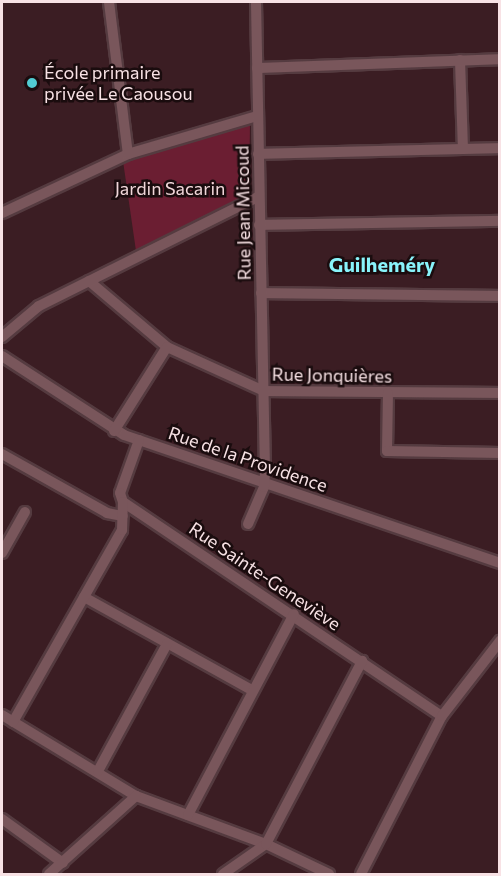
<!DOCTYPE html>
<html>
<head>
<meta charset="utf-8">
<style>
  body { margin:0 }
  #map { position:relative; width:501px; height:876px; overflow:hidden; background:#3b1d23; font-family:Commissioner,sans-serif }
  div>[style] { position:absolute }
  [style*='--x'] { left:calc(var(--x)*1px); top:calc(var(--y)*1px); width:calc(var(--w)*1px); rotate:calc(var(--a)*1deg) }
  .green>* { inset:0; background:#6b1e32 }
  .roads { filter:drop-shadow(2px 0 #553b40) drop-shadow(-2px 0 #553b40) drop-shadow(0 2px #553b40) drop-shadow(0 -2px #553b40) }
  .minor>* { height:10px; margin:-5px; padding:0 5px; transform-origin:5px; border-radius:5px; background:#79565b }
  .dots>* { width:16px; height:16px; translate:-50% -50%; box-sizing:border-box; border:3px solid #1a0c0e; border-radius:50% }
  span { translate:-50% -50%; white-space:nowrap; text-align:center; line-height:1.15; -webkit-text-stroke:5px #1a0c0e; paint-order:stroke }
  .poi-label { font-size:18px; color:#f8e2e5 }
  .left { translate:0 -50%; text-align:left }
  .park-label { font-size:18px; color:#f1d7da }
  .street-label { font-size:18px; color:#f8e2e5 }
  .neighbourhood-label { font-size:20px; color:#89f4fb; font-weight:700 }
  .frame { position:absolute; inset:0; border:3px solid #f8e2e5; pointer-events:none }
</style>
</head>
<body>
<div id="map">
  <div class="green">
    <i style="clip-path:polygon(250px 123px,249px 195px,136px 251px,123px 161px)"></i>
  </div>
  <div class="roads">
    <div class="minor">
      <i style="--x:109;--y:2;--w:153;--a:82.9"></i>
      <i style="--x:460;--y:60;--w:89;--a:88.1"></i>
      <i style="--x:257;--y:68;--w:243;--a:-2.1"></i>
      <i style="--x:258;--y:154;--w:242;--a:-1.4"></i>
      <i style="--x:2;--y:213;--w:139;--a:-25.1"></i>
      <i style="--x:128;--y:154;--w:134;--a:-16.4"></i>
      <i style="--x:259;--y:225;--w:241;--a:-1"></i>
      <i style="--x:89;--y:281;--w:102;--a:40.2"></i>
      <i style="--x:167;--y:347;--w:107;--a:24.4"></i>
      <i style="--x:264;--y:391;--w:236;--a:0.5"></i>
      <i style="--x:261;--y:293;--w:239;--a:0.7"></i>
      <i style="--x:2;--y:337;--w:48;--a:-40"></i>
      <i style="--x:39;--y:306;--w:245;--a:-26.5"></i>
      <i style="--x:2;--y:356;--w:145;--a:32.9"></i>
      <i style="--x:124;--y:435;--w:397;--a:18.8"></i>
      <i style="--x:388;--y:393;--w:58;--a:91"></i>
      <i style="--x:387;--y:451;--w:113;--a:1"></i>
      <i style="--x:114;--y:431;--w:99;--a:-57.8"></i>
      <i style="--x:139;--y:440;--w:56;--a:109.7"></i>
      <i style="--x:120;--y:493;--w:9;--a:72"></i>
      <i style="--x:123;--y:502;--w:384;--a:33.9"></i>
      <i style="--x:2;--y:454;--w:120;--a:29.3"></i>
      <i style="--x:107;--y:513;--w:16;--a:11"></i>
      <i style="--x:248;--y:524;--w:40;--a:-66.6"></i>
      <i style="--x:264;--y:487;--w:16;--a:-86"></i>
      <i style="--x:265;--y:471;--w:469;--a:-91.1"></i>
      <i style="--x:2;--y:553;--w:47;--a:-60.7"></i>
      <i style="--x:84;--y:597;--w:192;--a:29"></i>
      <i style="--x:2;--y:715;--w:157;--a:31.2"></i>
      <i style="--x:136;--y:796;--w:139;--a:20.3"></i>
      <i style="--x:266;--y:844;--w:70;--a:25.5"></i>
      <i style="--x:13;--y:722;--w:221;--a:-60.4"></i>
      <i style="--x:122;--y:530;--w:28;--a:-88"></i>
      <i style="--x:98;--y:771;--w:145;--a:-61.5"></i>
      <i style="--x:188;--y:815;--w:227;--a:-62.2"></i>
      <i style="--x:2;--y:819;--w:75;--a:35.8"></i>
      <i style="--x:49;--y:874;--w:117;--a:-41.9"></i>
      <i style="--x:223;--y:874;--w:52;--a:-34.9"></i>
      <i style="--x:266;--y:844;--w:207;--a:-62.3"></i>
      <i style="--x:361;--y:874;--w:178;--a:-62.9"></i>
      <i style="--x:442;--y:716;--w:95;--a:-52.3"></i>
    </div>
  </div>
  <div class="dots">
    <i style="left:32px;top:83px;background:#51ccd3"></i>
  </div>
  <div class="poi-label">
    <span class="left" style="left:44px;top:83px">École primaire<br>privée Le Caousou</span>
  </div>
  <div class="park-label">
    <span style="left:170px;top:188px">Jardin Sacarin</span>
  </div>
  <div class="street-label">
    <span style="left:243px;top:213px;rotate:-91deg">Rue Jean Micoud</span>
    <span style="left:332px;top:375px;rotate:1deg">Rue Jonquières</span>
    <span style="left:248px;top:459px;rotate:19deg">Rue de la Providence</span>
    <span style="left:265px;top:576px;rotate:34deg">Rue Sainte-Geneviève</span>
  </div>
  <div class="neighbourhood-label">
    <span style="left:382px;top:264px">Guilheméry</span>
  </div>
  <div class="frame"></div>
</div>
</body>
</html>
